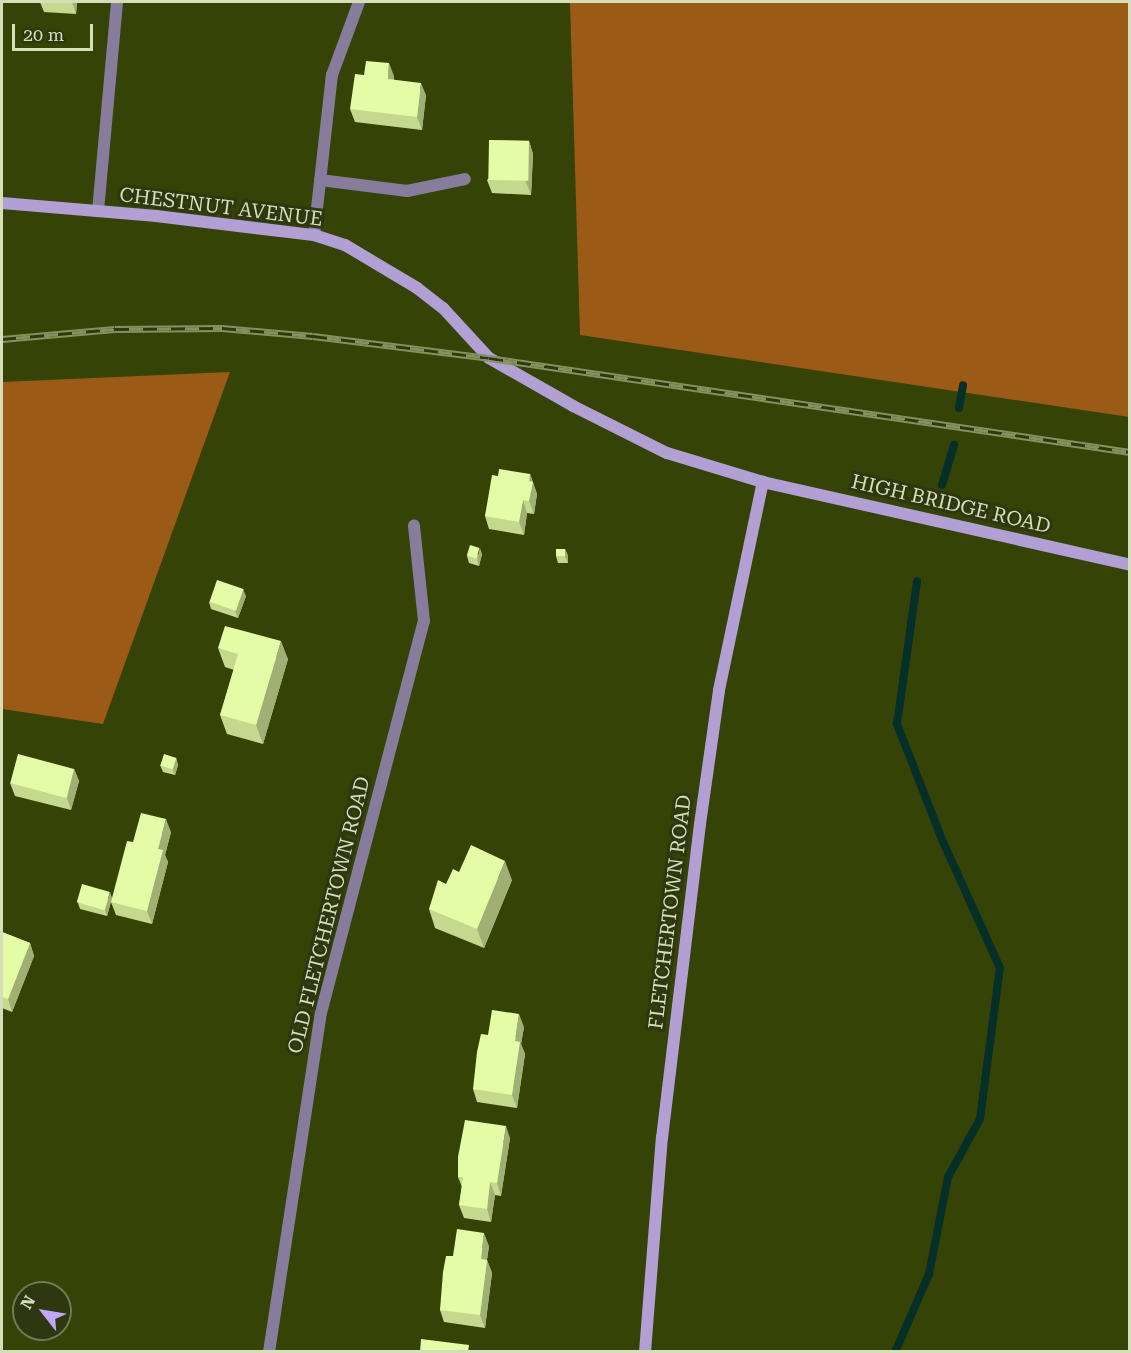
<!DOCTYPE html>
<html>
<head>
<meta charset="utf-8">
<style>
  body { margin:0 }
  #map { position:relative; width:1131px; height:1353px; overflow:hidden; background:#364306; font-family:"Roboto Serif",serif }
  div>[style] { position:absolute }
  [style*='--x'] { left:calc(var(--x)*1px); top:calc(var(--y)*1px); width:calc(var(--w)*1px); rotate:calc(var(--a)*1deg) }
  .forest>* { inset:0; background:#9b5a15 }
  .stream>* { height:8px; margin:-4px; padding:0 4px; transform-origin:4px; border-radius:4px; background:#052f29 }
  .lane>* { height:12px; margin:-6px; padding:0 6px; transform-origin:6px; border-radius:6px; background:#887c9d }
  .street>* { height:12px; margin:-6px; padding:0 6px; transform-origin:6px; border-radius:6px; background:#887c9d }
  .secondary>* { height:12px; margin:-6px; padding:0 6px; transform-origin:6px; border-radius:6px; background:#b29fd4 }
  .rail>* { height:7px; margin-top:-3.5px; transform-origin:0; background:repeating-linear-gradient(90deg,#2e370f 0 14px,#859160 0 28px); box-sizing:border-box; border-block:2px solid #859160 }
  .wall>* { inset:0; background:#c4d98e }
  .shaded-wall>* { inset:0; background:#a0b074 }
  .building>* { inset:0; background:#e4fca5; transform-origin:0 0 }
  span { translate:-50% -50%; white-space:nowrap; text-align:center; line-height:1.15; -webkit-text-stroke:6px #2e370f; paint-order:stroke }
  .street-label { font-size:20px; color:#d4dfba }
  .frame { position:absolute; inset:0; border:3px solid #d4dfba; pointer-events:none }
  .north { position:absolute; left:12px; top:1281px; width:60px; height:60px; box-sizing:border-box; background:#2e370f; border:2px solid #707a53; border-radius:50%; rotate:301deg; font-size:16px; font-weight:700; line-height:24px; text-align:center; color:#d4dfba }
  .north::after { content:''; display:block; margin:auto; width:21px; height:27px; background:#c3a7f2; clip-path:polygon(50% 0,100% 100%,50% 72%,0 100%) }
  .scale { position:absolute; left:12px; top:24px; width:81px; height:27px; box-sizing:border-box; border:3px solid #d4dfba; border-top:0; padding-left:8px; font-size:18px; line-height:21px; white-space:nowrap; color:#d4dfba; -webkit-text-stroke:4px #2e370f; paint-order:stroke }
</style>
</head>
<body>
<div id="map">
  <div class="forest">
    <i style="clip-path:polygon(570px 2px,1129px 2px,1129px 417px,580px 335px)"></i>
    <i style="clip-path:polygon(230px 372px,103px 724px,2px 709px,2px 382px)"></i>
  </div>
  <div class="stream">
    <i style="--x:959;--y:408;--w:23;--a:-80"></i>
    <i style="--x:942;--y:485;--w:42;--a:-73.3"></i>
    <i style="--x:895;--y:1352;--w:85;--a:-66.4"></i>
    <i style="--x:929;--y:1274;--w:99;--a:-78.9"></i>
    <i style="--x:948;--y:1177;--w:66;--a:-61.1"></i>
    <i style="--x:980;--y:1119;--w:152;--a:-82.5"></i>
    <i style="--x:1000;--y:968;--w:138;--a:-114.3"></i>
    <i style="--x:943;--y:842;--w:127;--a:-111.3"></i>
    <i style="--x:897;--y:724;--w:144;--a:-82"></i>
  </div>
  <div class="lane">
    <i style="--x:98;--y:211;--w:210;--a:-84.8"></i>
  </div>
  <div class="street">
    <i style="--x:320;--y:180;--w:88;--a:7.2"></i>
    <i style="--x:407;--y:191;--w:59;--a:-11.7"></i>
    <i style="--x:314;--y:235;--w:161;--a:-83.6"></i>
    <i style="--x:332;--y:75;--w:78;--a:-69.7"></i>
    <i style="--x:269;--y:1352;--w:343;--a:-81.3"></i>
    <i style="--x:321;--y:1013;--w:405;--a:-75.3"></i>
    <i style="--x:424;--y:621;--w:96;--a:-96"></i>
  </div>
  <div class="secondary">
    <i style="--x:2;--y:203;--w:155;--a:4.8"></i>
    <i style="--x:156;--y:216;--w:159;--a:6.9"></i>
    <i style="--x:314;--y:235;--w:33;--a:18"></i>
    <i style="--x:345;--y:245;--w:84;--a:30.8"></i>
    <i style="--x:417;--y:288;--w:33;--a:38"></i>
    <i style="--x:443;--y:308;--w:68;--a:47.4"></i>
    <i style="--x:489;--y:358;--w:97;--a:29.7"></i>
    <i style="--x:573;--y:406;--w:105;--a:26.6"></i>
    <i style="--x:667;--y:453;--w:100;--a:16.8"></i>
    <i style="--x:763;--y:482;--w:376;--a:12.7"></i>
    <i style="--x:645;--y:1352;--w:215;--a:-85.5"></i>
    <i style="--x:662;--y:1138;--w:316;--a:-83.1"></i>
    <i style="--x:700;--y:824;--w:135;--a:-81.9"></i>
    <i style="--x:719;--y:690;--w:213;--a:-78.1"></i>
  </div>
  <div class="rail">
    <i style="--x:2;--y:339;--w:113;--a:-5.1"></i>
    <i style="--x:115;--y:329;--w:107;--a:-0.5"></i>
    <i style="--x:222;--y:328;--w:91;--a:5"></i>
    <i style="--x:313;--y:336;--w:177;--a:7.1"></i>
    <i style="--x:489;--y:358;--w:648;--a:8.34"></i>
  </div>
  <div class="wall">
    <i style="clip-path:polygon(40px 2px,77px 2px,76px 14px,44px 12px)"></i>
    <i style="clip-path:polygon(394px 76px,394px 80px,426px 95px,422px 130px,355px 122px,350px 109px)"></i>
    <i style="clip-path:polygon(529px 141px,533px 154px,531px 195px,492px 193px,487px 180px)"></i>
    <i style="clip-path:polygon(530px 474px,537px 494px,534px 514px,527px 513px,524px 535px,489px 529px,485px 516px,498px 476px)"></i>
    <i style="clip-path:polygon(565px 549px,568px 556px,568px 563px,558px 563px,556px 556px)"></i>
    <i style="clip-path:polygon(482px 554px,479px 566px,469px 563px,467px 556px)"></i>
    <i style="clip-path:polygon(246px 596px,238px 618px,211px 609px,209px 602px)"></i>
    <i style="clip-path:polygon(218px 648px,288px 659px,263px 744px,227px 734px,220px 715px,234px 670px,225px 667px)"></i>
    <i style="clip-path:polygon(176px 758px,178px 765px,175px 775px,163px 772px,160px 765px)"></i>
    <i style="clip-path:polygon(74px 769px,79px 781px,71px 810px,15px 796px,10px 783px)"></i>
    <i style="clip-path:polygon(171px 832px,165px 855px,168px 862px,152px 924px,116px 915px,111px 902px,133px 842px)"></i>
    <i style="clip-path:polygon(459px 872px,512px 880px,484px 948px,435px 928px,429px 909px,446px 884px)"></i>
    <i style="clip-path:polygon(112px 898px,107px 916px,80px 909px,78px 903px)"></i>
    <i style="clip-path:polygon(2px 932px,30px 943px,34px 956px,12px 1012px,2px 1008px)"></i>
    <i style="clip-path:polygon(524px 1027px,521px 1044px,525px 1054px,517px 1108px,477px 1102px,473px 1089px)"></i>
    <i style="clip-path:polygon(510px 1138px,501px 1196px,495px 1195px,491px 1222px,464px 1218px,459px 1205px,462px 1187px,458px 1177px)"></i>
    <i style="clip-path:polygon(489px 1246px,487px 1260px,492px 1273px,485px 1328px,444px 1322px,440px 1310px,453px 1256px)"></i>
  </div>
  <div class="shaded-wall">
    <i style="clip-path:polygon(72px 2px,77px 2px,76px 14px)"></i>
    <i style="clip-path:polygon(389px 63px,394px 76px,392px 92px,388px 79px)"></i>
    <i style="clip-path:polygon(421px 83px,426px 95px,422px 130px,417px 117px)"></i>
    <i style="clip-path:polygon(529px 141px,533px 154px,531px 195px,526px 182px)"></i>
    <i style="clip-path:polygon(530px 474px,537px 494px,534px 514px,529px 501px,529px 481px)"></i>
    <i style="clip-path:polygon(523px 500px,527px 513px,524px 535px,519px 522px)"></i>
    <i style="clip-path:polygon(480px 548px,482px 554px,479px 566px,477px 559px)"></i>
    <i style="clip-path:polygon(565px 549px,568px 556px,568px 563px,565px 557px)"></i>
    <i style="clip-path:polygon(243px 589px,246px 596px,238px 618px,235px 611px)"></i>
    <i style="clip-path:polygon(281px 641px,288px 659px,263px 744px,256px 725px)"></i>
    <i style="clip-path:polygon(176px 758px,178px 765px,175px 775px,172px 769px)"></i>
    <i style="clip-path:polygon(74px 769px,79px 781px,71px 810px,67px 798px)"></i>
    <i style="clip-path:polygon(166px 819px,171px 832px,165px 855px,168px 862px,152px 924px,147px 911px,158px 849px)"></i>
    <i style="clip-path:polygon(505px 861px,512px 880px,484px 948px,477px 929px)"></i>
    <i style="clip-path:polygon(110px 892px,112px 898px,107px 916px,105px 910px)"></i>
    <i style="clip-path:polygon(30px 943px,34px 956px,12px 1012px,8px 999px)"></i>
    <i style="clip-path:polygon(519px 1014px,524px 1027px,521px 1044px,525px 1054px,517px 1108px,512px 1095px,515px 1041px)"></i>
    <i style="clip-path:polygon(506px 1126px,510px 1138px,501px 1196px,497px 1183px)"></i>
    <i style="clip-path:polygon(490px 1182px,495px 1195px,491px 1222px,487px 1209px)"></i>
    <i style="clip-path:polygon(484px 1233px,489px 1246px,485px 1272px,481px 1259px)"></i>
    <i style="clip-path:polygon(487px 1260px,492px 1273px,485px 1328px,480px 1315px)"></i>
  </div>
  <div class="building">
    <i style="clip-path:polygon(366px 61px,389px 63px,388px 79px,421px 83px,417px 117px,350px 109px,355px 74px,364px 75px)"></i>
    <i style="left:489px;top:140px;width:40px;height:40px;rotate:1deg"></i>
    <i style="clip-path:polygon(499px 469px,530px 474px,529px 481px,533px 482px,529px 501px,523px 500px,519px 522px,485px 516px,492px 475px,498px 476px)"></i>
    <i style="left:470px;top:545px;width:10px;height:11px;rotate:17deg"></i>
    <i style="left:556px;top:549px;width:9px;height:7px"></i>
    <i style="left:217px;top:580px;width:28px;height:23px;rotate:19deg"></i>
    <i style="clip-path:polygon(225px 626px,281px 641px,256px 725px,220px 715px,238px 654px,218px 648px)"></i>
    <i style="left:18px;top:754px;width:58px;height:30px;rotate:15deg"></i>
    <i style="left:164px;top:754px;width:13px;height:12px;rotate:18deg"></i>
    <i style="clip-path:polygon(141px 813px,166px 819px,158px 849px,163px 850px,147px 911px,111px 902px,127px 841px,133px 842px)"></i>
    <i style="clip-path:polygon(471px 845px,505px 861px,477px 929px,429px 909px,438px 880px,446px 884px,453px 869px,459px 872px)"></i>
    <i style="left:82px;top:884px;width:29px;height:19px;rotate:16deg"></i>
    <i style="clip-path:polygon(2px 932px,30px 943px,8px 999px,2px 997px)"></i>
    <i style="clip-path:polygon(492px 1010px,519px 1014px,515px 1041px,520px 1042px,512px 1095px,473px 1089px,477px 1052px,481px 1034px,488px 1035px)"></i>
    <i style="clip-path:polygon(465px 1120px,506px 1126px,497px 1183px,490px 1182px,487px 1209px,459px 1205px,463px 1177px,458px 1177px,458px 1157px)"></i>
    <i style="clip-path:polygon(457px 1229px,484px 1233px,481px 1259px,487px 1260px,480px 1315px,440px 1310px,443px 1272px,446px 1256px,453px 1256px)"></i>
    <i style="clip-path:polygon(421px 1339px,469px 1345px,468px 1352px,420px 1352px)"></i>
  </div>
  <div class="street-label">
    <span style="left:221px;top:207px;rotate:7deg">CHESTNUT AVENUE</span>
    <span style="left:951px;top:504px;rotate:13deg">HIGH BRIDGE ROAD</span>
    <span style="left:670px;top:912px;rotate:-83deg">FLETCHERTOWN ROAD</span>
    <span style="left:329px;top:915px;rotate:-76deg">OLD FLETCHERTOWN ROAD</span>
  </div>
  <div class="frame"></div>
  <div class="north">N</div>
  <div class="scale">20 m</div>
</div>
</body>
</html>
